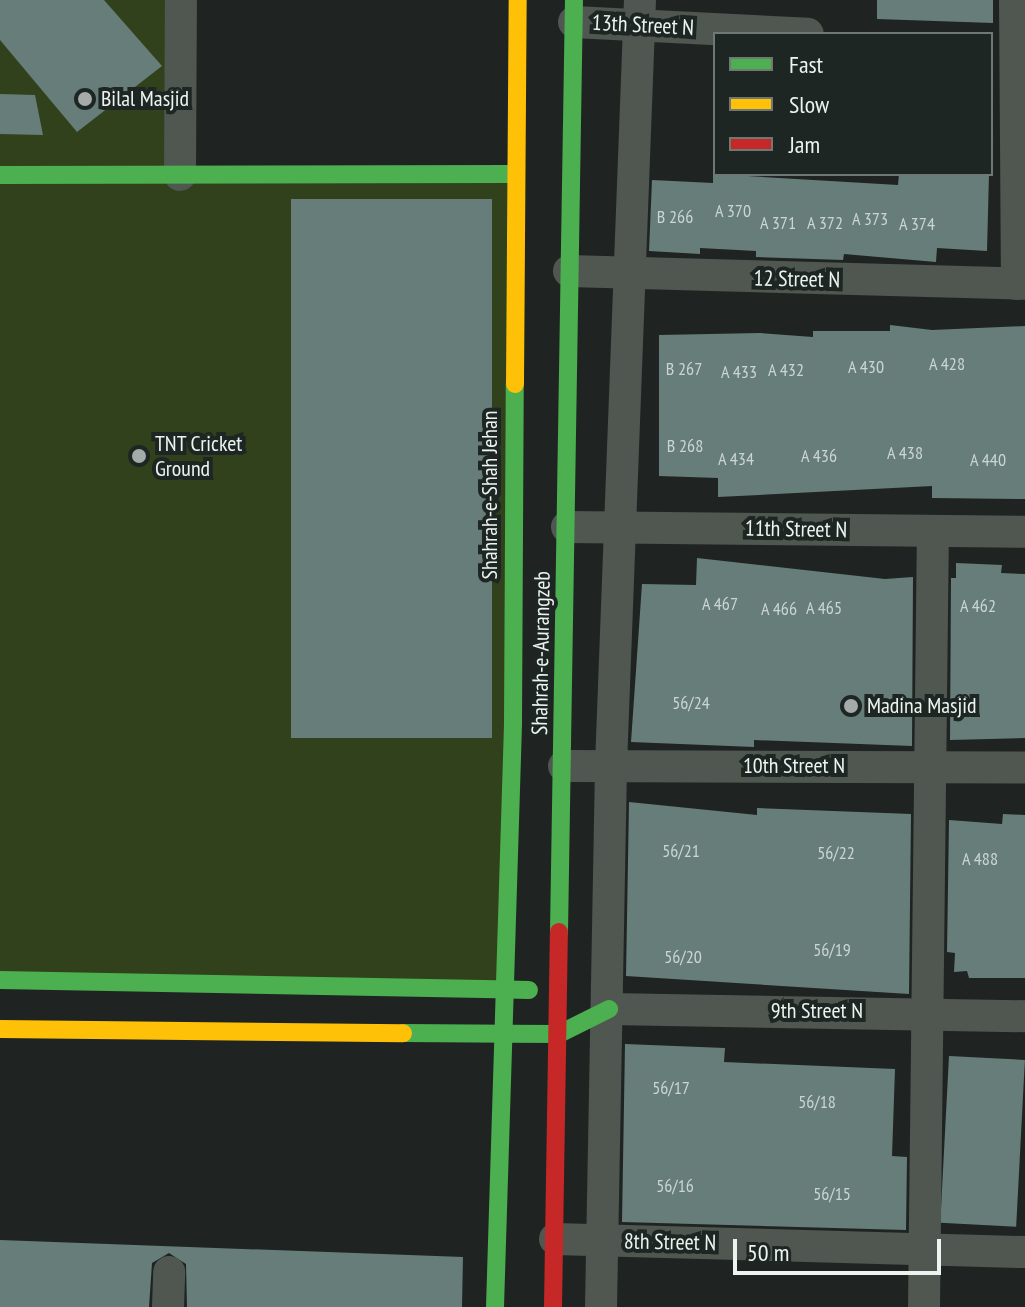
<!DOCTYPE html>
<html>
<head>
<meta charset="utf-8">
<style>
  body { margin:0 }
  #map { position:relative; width:1025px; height:1307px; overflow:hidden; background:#1f2422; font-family:"PT Sans Narrow",sans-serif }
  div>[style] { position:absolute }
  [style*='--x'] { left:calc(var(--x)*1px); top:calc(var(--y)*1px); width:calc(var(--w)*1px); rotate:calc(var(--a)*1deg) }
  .green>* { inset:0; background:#30411c }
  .building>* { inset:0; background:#677d79; transform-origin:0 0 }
  .street>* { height:32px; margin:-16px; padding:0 16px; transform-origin:16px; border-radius:16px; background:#4f5750 }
  .fast>* { height:18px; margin:-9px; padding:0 9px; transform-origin:9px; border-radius:9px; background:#4caf50 }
  .slow>* { height:18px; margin:-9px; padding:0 9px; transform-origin:9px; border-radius:9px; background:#ffc107 }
  .jam>* { height:18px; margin:-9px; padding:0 9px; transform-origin:9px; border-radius:9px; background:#c62828 }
  .dots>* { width:22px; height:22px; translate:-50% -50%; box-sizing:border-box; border:4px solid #1d2622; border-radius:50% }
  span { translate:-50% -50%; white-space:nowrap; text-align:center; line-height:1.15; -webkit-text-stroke:8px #1d2622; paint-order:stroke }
  .number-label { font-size:18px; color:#cbd6d2 }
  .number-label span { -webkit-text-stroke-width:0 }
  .street-label { font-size:22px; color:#ecf3f0 }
  .poi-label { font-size:22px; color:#ecf3f0 }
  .left { translate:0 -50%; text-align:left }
  .legend { position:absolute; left:713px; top:32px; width:280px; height:144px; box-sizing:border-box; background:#1d2622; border:2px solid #707874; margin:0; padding:10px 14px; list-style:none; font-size:24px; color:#ecf3f0 }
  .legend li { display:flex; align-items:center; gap:16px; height:40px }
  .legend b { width:40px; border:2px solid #707874 }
  .scale { position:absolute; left:733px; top:1239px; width:208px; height:36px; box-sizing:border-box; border:4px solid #ecf3f0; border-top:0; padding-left:10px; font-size:24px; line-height:28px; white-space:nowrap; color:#ecf3f0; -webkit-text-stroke:6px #1d2622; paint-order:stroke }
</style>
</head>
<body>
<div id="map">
  <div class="green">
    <i style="clip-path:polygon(0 0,181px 0,180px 177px,522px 179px,504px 989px,0 983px)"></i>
  </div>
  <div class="building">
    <i style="clip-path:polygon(0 0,104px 0,162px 66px,77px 132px,0 40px)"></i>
    <i style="clip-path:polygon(877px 0,993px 0,993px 23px,877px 19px)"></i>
    <i style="clip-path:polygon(0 94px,35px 95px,43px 135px,0 134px)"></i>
    <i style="clip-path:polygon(713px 174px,898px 185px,899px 174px,989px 174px,987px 251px,937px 248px,936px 262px,844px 254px,843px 260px,756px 257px,756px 251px,700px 248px,700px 254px,649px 251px,652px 180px,713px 183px)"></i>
    <i style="left:291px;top:199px;width:201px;height:539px"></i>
    <i style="clip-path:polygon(890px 325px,932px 330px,1025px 326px,1025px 499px,932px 498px,932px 486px,718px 497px,718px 478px,659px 476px,659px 335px,760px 333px,813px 337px,813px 331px,890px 331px)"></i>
    <i style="clip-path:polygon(697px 558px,885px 579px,913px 577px,912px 746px,754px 740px,754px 747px,631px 742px,642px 584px,696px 585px)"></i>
    <i style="clip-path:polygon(956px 563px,1002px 565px,1001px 573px,1025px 574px,1025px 738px,950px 740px,951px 578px,956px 578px)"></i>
    <i style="clip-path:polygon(629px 802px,757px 815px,757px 808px,911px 814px,909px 994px,626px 976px)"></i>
    <i style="clip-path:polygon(1003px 814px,1025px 815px,1025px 978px,969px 978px,967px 971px,954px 972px,955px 953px,947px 952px,949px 820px,1002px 824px)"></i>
    <i style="clip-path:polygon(625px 1044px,725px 1048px,724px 1062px,895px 1069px,892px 1156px,907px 1157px,906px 1230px,622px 1222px)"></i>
    <i style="left:949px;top:1056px;width:76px;height:167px;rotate:3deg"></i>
    <i style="clip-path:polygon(0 1240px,463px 1257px,462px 1307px,187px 1307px,186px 1264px,169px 1253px,152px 1263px,149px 1307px,0 1307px)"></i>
  </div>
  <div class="street">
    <i style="--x:1015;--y:0;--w:284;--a:89.6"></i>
    <i style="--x:574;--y:22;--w:234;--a:2.9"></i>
    <i style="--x:180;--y:175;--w:175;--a:-89.7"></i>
    <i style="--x:569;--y:271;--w:456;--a:1.6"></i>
    <i style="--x:567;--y:527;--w:458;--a:0.6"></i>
    <i style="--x:564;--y:766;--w:461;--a:0.2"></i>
    <i style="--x:609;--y:1009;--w:416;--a:1"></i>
    <i style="--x:555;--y:1239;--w:470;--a:1.6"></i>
    <i style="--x:168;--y:1307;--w:35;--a:-88"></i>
    <i style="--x:601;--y:1307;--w:542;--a:-88.94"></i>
    <i style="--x:611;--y:765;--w:766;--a:-87.83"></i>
    <i style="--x:924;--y:1307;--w:776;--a:-89.34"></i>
  </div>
  <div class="fast">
    <i style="--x:0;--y:175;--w:515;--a:-0.11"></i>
    <i style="--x:559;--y:932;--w:932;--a:-89.08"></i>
    <i style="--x:0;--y:980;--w:529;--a:1.08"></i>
    <i style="--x:403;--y:1033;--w:156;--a:0.4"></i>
    <i style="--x:559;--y:1034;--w:56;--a:-26.6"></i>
    <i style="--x:495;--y:1307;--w:583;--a:-88.23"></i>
    <i style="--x:513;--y:724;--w:340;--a:-89.7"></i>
  </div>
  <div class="slow">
    <i style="--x:515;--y:384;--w:384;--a:-89.6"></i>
    <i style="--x:0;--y:1029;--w:403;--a:0.6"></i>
  </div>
  <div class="jam">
    <i style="--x:553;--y:1307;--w:375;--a:-89.1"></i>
  </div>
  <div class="dots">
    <i style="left:85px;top:99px;background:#a4aba8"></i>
    <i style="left:139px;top:456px;background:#a4aba8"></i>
    <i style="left:851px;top:706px;background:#a4aba8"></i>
  </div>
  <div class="number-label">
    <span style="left:733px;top:211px">A 370</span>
    <span style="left:675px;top:217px">B 266</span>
    <span style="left:870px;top:219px">A 373</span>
    <span style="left:778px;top:223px">A 371</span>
    <span style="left:825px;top:223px">A 372</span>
    <span style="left:917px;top:224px">A 374</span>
    <span style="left:947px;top:364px">A 428</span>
    <span style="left:866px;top:367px">A 430</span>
    <span style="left:684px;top:369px">B 267</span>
    <span style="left:786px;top:370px">A 432</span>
    <span style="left:739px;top:372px">A 433</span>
    <span style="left:685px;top:446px">B 268</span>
    <span style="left:905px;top:453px">A 438</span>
    <span style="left:819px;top:456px">A 436</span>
    <span style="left:736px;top:459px">A 434</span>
    <span style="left:988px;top:460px">A 440</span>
    <span style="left:720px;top:604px">A 467</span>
    <span style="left:978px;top:606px">A 462</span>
    <span style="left:824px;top:608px">A 465</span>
    <span style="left:779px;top:609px">A 466</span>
    <span style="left:691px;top:703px">56/24</span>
    <span style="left:681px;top:851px">56/21</span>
    <span style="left:836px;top:853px">56/22</span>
    <span style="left:980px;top:859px">A 488</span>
    <span style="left:832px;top:950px">56/19</span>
    <span style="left:683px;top:957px">56/20</span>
    <span style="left:671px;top:1088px">56/17</span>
    <span style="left:817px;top:1102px">56/18</span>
    <span style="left:675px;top:1186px">56/16</span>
    <span style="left:832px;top:1194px">56/15</span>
  </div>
  <div class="street-label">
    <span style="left:643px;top:25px;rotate:3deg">13th Street N</span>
    <span style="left:797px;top:279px;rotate:1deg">12 Street N</span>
    <span style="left:490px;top:495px;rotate:-90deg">Shahrah-e-Shah Jehan</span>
    <span style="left:796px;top:529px;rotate:1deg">11th Street N</span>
    <span style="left:541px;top:653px;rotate:-89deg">Shahrah-e-Aurangzeb</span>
    <span style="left:794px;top:766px">10th Street N</span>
    <span style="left:817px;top:1011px">9th Street N</span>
    <span style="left:670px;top:1242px;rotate:1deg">8th Street N</span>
  </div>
  <div class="poi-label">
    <span class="left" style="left:101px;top:99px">Bilal Masjid</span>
    <span class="left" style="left:155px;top:456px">TNT Cricket<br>Ground</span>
    <span class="left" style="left:867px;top:706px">Madina Masjid</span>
  </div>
  <ul class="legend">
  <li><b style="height:10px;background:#4caf50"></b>Fast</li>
  <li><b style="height:10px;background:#ffc107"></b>Slow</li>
  <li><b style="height:10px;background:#c62828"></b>Jam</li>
  </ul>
  <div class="scale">50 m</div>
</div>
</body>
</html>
